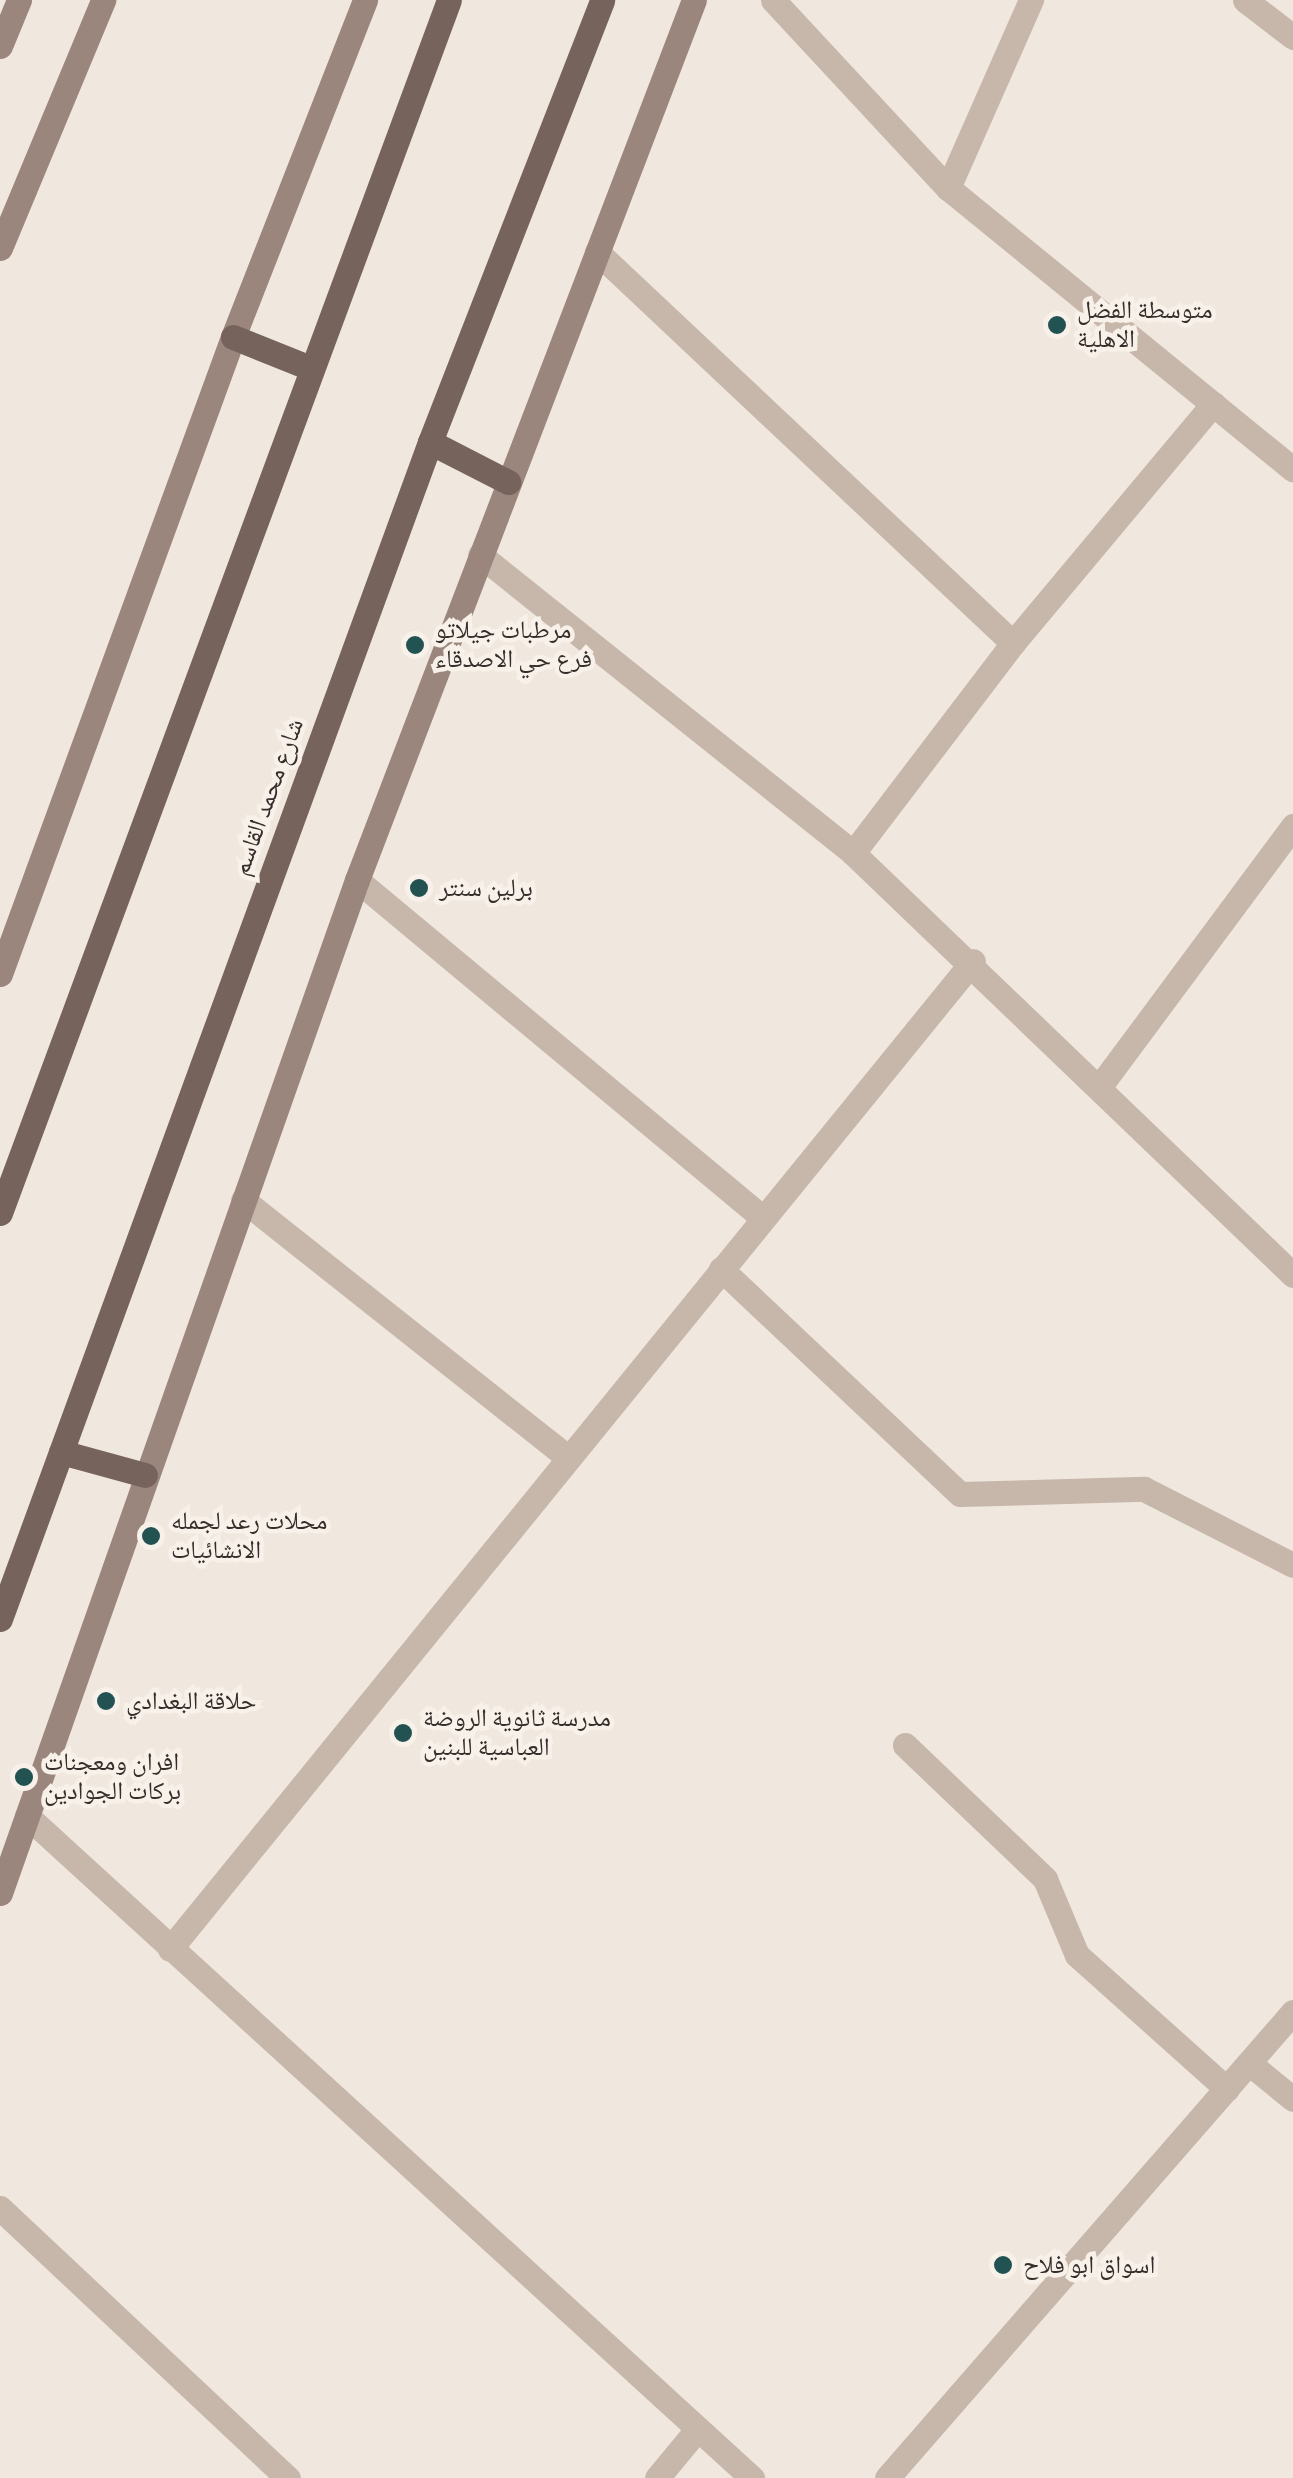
<!DOCTYPE html>
<html>
<head>
<meta charset="utf-8">
<style>
  body { margin:0 }
  #map { position:relative; width:1293px; height:2478px; overflow:hidden; background:#f0e7de; font-family:"Source Sans 3","Noto Naskh Arabic",sans-serif }
  div>[style] { position:absolute }
  [style*='--x'] { left:calc(var(--x)*1px); top:calc(var(--y)*1px); width:calc(var(--w)*1px); rotate:calc(var(--a)*1deg) }
  .minor>* { height:25px; margin:-12.5px; padding:0 12.5px; transform-origin:12.5px; border-radius:12.5px; background:#c7b7ab }
  .secondary>* { height:25px; margin:-12.5px; padding:0 12.5px; transform-origin:12.5px; border-radius:12.5px; background:#9b867d }
  .primary>* { height:25px; margin:-12.5px; padding:0 12.5px; transform-origin:12.5px; border-radius:12.5px; background:#76645c }
  .dots>* { width:28px; height:28px; translate:-50% -50%; box-sizing:border-box; border:5px solid #f8f1ea; border-radius:50% }
  span { translate:-50% -50%; white-space:nowrap; text-align:center; line-height:1.15; -webkit-text-stroke:9px #f8f1ea; paint-order:stroke }
  .poi-label { font-size:25px; color:#362d2a }
  .left { translate:0 -50%; text-align:left }
  .street-label { font-size:25px; color:#362d2a }
</style>
</head>
<body>
<div id="map">
  <div class="minor">
    <i style="--x:773;--y:0;--w:257;--a:47.1"></i>
    <i style="--x:948;--y:188;--w:445;--a:39.2"></i>
    <i style="--x:1245;--y:0;--w:61;--a:37.6"></i>
    <i style="--x:948;--y:188;--w:206;--a:-66.2"></i>
    <i style="--x:597;--y:252;--w:571;--a:43.23"></i>
    <i style="--x:480;--y:555;--w:477;--a:38.6"></i>
    <i style="--x:853;--y:853;--w:610;--a:43.8"></i>
    <i style="--x:853;--y:853;--w:264;--a:-52.7"></i>
    <i style="--x:1013;--y:643;--w:312;--a:-50.1"></i>
    <i style="--x:357;--y:880;--w:528;--a:39.78"></i>
    <i style="--x:1100;--y:1086;--w:324;--a:-53.4"></i>
    <i style="--x:243;--y:1200;--w:414;--a:38.4"></i>
    <i style="--x:721;--y:1269;--w:328;--a:43.3"></i>
    <i style="--x:960;--y:1494;--w:184;--a:-1.6"></i>
    <i style="--x:1144;--y:1489;--w:167;--a:27"></i>
    <i style="--x:905;--y:1745;--w:194;--a:43.7"></i>
    <i style="--x:1045;--y:1879;--w:82;--a:67.2"></i>
    <i style="--x:1077;--y:1955;--w:201;--a:41.8"></i>
    <i style="--x:27;--y:1816;--w:982;--a:42.4"></i>
    <i style="--x:170;--y:1949;--w:1273;--a:-50.9"></i>
    <i style="--x:1249;--y:2063;--w:57;--a:39.3"></i>
    <i style="--x:0;--y:2208;--w:395;--a:43.2"></i>
    <i style="--x:657;--y:2478;--w:60;--a:-50.4"></i>
    <i style="--x:887;--y:2478;--w:618;--a:-48.94"></i>
  </div>
  <div class="secondary">
    <i style="--x:0;--y:46;--w:50;--a:-67.6"></i>
    <i style="--x:0;--y:248;--w:269;--a:-67.4"></i>
    <i style="--x:0;--y:974;--w:678;--a:-69.91"></i>
    <i style="--x:233;--y:337;--w:362;--a:-68.6"></i>
    <i style="--x:0;--y:1893;--w:1074;--a:-70.59"></i>
    <i style="--x:357;--y:880;--w:942;--a:-69.05"></i>
  </div>
  <div class="primary">
    <i style="--x:233;--y:337;--w:83;--a:21.9"></i>
    <i style="--x:430;--y:442;--w:88;--a:27.1"></i>
    <i style="--x:0;--y:1213;--w:1293;--a:-69.69"></i>
    <i style="--x:61;--y:1452;--w:87;--a:15.3"></i>
    <i style="--x:0;--y:1619;--w:1253;--a:-69.93"></i>
    <i style="--x:430;--y:442;--w:474;--a:-68.7"></i>
  </div>
  <div class="dots">
    <i style="left:1057px;top:325px;background:#235253"></i>
    <i style="left:415px;top:645px;background:#235253"></i>
    <i style="left:419px;top:888px;background:#235253"></i>
    <i style="left:151px;top:1536px;background:#235253"></i>
    <i style="left:106px;top:1701px;background:#235253"></i>
    <i style="left:403px;top:1733px;background:#235253"></i>
    <i style="left:24px;top:1777px;background:#235253"></i>
    <i style="left:1003px;top:2265px;background:#235253"></i>
  </div>
  <div class="poi-label">
    <span class="left" style="left:1077px;top:325px">متوسطة الفضل<br>الاهلية</span>
    <span class="left" style="left:435px;top:645px">مرطبات جيلاتو<br>فرع حي الاصدقاء</span>
    <span class="left" style="left:439px;top:888px">برلين سنتر</span>
    <span class="left" style="left:171px;top:1536px">محلات رعد لجمله<br>الانشائيات</span>
    <span class="left" style="left:126px;top:1701px">حلاقة البغدادي</span>
    <span class="left" style="left:423px;top:1733px">مدرسة ثانوية الروضة<br>العباسية للبنين</span>
    <span class="left" style="left:44px;top:1777px">افران ومعجنات<br>بركات الجوادين</span>
    <span class="left" style="left:1023px;top:2265px">اسواق ابو فلاح</span>
  </div>
  <div class="street-label">
    <span style="left:268px;top:797px;rotate:-70deg">شارع محمد القاسم</span>
  </div>
</div>
</body>
</html>
